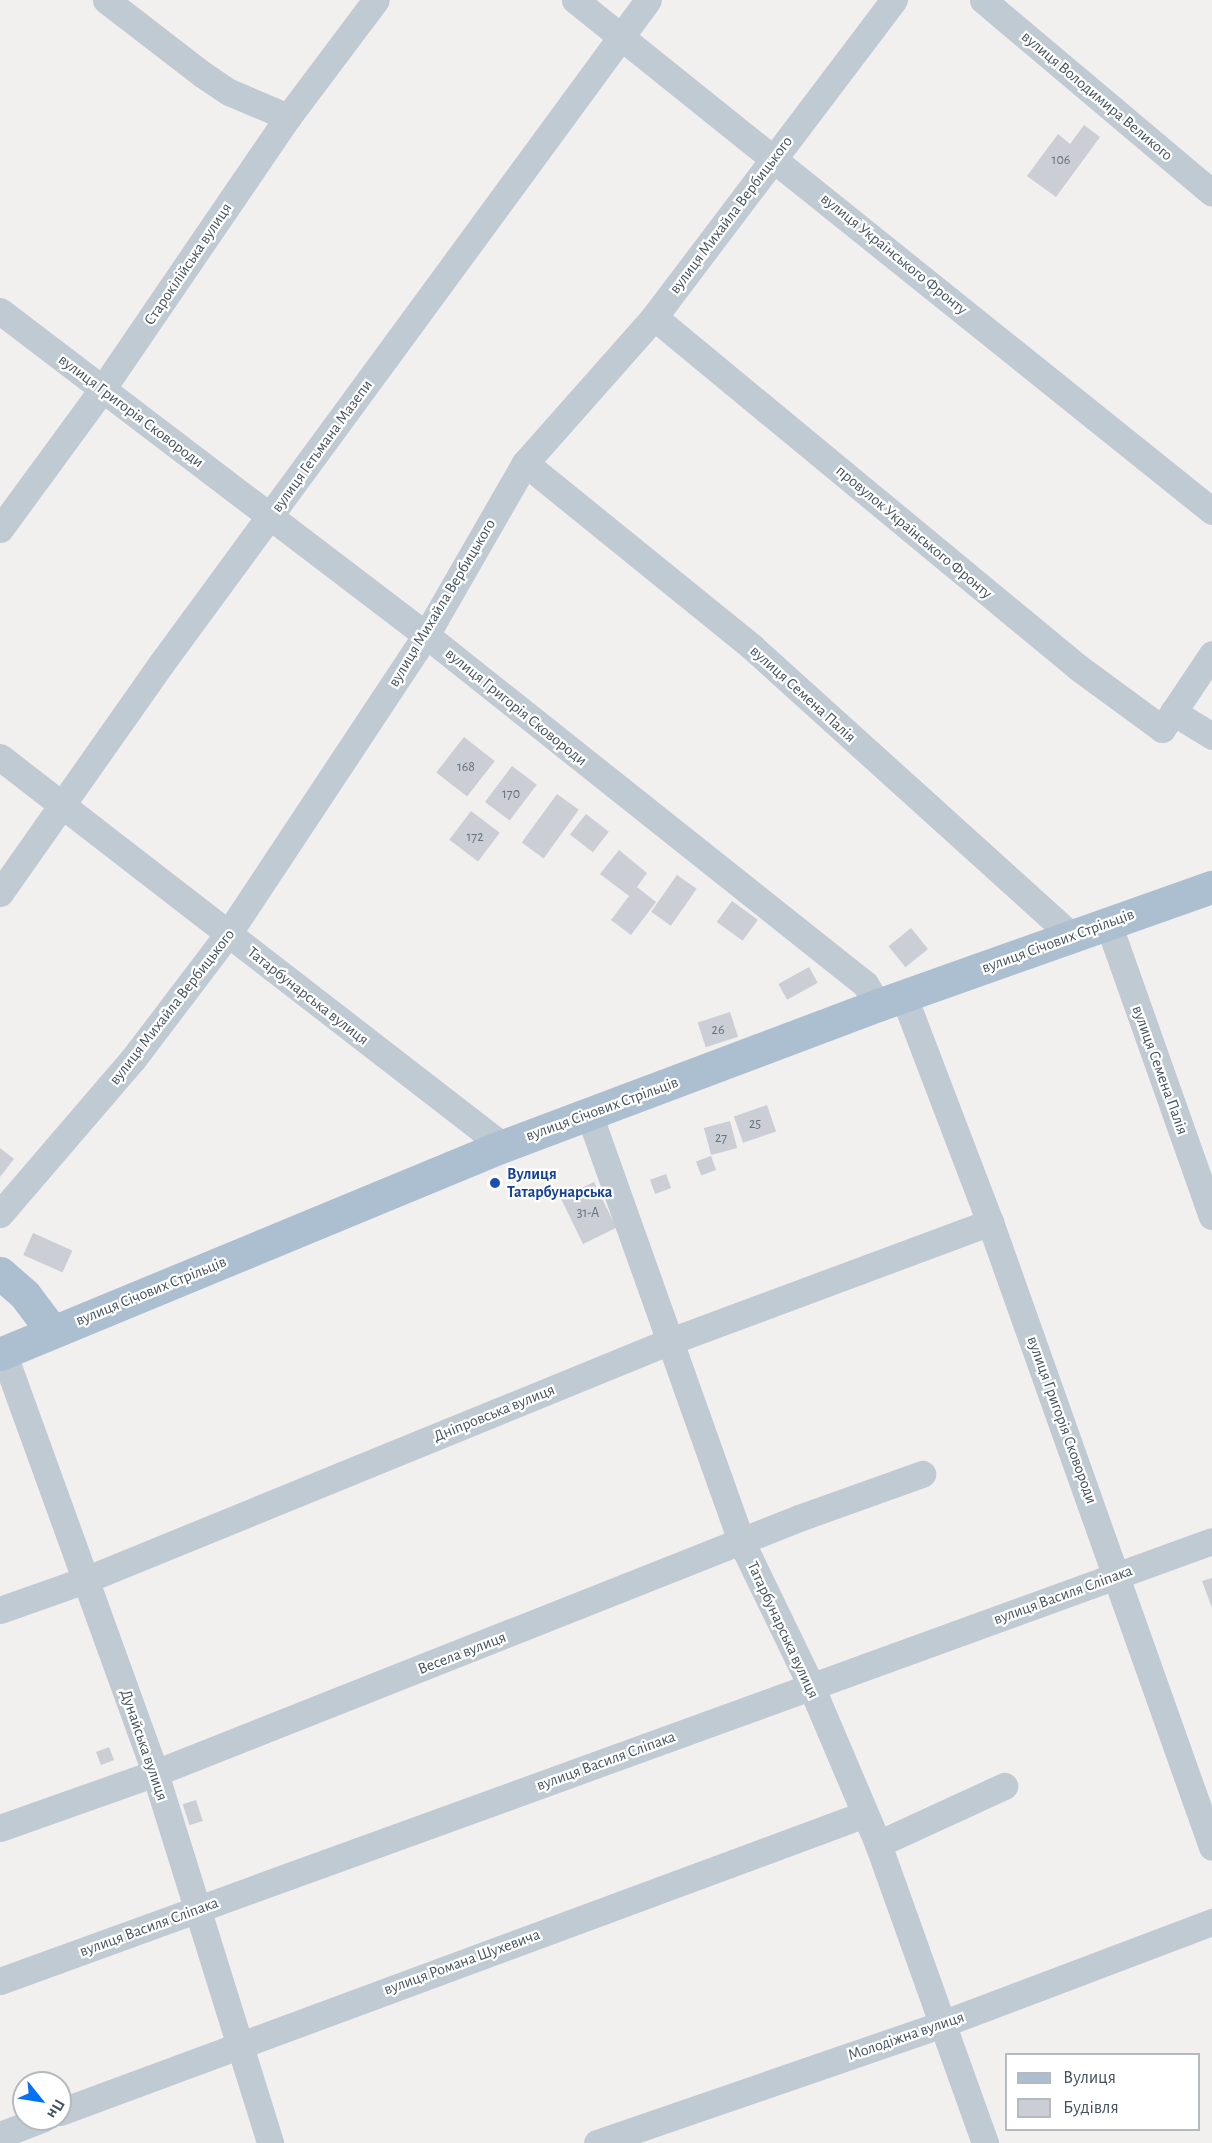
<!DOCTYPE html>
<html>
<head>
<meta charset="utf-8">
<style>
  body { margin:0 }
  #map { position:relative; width:1212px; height:2143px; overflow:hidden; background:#f2efef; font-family:"Alegreya Sans",sans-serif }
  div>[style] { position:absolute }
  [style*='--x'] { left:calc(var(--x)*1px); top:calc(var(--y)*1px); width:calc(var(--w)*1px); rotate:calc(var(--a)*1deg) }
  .building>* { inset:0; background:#cbced5; transform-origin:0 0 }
  .minor>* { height:27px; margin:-13.5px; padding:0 13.5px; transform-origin:13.5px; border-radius:13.5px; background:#bfcad3 }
  .major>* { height:33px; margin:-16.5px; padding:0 16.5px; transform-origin:16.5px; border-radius:16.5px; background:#acbfd1 }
  .dots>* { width:16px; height:16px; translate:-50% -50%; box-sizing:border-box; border:3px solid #fff; border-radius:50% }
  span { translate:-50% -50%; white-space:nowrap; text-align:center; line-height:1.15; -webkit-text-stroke:4.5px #fff; paint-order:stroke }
  .number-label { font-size:14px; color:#66727c }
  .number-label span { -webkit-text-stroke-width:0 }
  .street-label { font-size:16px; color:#45535f }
  .transit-label { font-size:16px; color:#164399; font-weight:700 }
  .left { translate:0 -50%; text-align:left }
  .legend { position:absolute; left:1005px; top:2053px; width:195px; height:78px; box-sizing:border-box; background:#fff; border:2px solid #b5babf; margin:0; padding:8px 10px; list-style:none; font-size:18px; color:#45535f }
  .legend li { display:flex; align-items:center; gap:12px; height:30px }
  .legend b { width:30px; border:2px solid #b5babf }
  .north { position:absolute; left:12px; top:2071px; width:60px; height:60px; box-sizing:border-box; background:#fff; border:2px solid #b5babf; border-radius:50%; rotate:120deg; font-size:16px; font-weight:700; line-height:24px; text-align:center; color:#45535f }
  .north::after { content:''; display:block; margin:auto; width:21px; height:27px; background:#0572f6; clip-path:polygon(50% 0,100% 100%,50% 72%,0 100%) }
</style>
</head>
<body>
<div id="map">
  <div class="building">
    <i style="clip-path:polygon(1084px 125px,1100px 137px,1056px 197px,1027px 176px,1058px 134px,1070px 144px)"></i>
    <i style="left:464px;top:737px;width:39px;height:45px;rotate:38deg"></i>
    <i style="left:512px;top:766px;width:31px;height:45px;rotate:37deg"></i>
    <i style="left:557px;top:794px;width:27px;height:60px;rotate:36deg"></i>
    <i style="left:471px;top:811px;width:36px;height:36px;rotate:37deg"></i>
    <i style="left:586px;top:814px;width:29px;height:26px;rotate:38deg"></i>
    <i style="clip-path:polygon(619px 850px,647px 873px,637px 887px,656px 902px,631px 935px,611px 920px,629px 896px,600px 874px)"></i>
    <i style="left:677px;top:875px;width:24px;height:45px;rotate:35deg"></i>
    <i style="left:732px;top:901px;width:32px;height:26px;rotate:36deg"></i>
    <i style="left:911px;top:928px;width:27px;height:29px;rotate:51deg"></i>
    <i style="left:809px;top:967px;width:18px;height:35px;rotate:61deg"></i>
    <i style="left:730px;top:1012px;width:26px;height:34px;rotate:72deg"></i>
    <i style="left:767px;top:1105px;width:28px;height:35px;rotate:71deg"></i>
    <i style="left:730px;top:1121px;width:28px;height:27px;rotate:75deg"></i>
    <i style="clip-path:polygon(0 1148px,14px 1159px,0 1177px)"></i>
    <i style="left:711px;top:1156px;width:15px;height:16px;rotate:70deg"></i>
    <i style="left:666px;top:1174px;width:15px;height:17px;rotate:70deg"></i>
    <i style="left:594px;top:1182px;width:51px;height:37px;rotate:64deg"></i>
    <i style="left:33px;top:1233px;width:43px;height:24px;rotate:24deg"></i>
    <i style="clip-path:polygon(1212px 1578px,1212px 1608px,1202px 1581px)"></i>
    <i style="left:109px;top:1747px;width:14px;height:14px;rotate:69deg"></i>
    <i style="left:196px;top:1800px;width:22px;height:14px;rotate:72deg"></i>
  </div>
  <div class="minor">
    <i style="--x:106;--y:0;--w:121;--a:37.6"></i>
    <i style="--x:202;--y:74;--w:32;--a:34"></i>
    <i style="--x:229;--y:92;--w:64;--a:23"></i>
    <i style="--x:575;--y:0;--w:817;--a:38.74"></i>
    <i style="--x:983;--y:0;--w:299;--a:40.1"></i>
    <i style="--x:0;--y:311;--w:535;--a:37.26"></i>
    <i style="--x:426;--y:635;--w:561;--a:38.48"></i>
    <i style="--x:865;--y:984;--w:25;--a:58"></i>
    <i style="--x:654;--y:317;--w:551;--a:39.55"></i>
    <i style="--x:1079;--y:668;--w:103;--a:36.3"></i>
    <i style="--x:1162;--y:729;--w:90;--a:-56.3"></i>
    <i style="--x:525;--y:463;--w:292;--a:39"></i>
    <i style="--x:752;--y:647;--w:431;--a:42.1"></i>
    <i style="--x:0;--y:529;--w:171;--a:-53.8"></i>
    <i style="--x:101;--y:391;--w:332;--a:-55.7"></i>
    <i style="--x:288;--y:117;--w:146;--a:-53.1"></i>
    <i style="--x:1173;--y:712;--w:46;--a:31.6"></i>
    <i style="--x:0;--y:757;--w:636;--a:37.72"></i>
    <i style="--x:0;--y:893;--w:280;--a:-54.9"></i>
    <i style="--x:161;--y:664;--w:823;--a:-53.74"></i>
    <i style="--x:1108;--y:923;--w:311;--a:70.5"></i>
    <i style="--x:904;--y:997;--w:241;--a:69.1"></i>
    <i style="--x:990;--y:1222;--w:663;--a:70.44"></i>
    <i style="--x:589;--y:1114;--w:455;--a:70.4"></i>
    <i style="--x:742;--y:1543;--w:159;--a:64.2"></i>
    <i style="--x:811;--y:1686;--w:172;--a:67"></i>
    <i style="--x:878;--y:1844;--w:318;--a:70.3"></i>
    <i style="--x:0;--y:1214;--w:204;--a:-49.4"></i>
    <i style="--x:133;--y:1059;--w:157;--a:-52.8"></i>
    <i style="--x:228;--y:934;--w:359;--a:-56.5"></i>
    <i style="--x:426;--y:635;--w:198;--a:-60.1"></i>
    <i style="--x:525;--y:463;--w:195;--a:-48.5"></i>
    <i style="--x:654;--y:317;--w:398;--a:-52.9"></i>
    <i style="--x:3;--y:1352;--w:448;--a:70.1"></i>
    <i style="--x:155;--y:1773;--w:387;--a:72.7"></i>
    <i style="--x:0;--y:1610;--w:90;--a:-19.4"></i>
    <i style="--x:85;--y:1580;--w:630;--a:-22.21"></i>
    <i style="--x:668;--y:1342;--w:344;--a:-20.4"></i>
    <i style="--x:0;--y:1828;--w:164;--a:-19.5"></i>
    <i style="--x:155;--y:1773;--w:693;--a:-21.6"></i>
    <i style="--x:799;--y:1518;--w:131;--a:-19.7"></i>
    <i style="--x:878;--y:1844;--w:139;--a:-24.7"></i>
    <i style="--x:0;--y:1981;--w:1289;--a:-19.95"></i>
    <i style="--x:60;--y:2112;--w:858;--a:-20.31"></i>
    <i style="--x:0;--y:2135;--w:45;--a:-20.9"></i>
    <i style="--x:597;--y:2143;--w:365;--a:-19"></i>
    <i style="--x:942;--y:2024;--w:289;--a:-20.7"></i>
  </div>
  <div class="major">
    <i style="--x:0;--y:1273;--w:33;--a:41"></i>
    <i style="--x:25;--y:1295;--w:46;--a:52.9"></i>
    <i style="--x:0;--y:1354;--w:544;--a:-22.47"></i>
    <i style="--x:503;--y:1146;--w:401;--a:-20.6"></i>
    <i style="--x:878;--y:1005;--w:354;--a:-19.5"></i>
  </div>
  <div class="dots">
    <i style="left:495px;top:1183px;background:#1a4fb4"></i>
  </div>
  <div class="number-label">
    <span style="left:1061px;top:160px">106</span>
    <span style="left:466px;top:767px">168</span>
    <span style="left:511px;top:794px">170</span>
    <span style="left:475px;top:837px">172</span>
    <span style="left:718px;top:1030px">26</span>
    <span style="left:755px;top:1124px">25</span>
    <span style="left:721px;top:1138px">27</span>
    <span style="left:588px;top:1213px">31-А</span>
  </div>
  <div class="street-label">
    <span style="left:1097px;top:96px;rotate:40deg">вулиця Володимира Великого</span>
    <span style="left:731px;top:215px;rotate:-53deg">вулиця Михайла Вербицького</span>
    <span style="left:894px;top:254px;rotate:39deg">вулиця Українського Фронту</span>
    <span style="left:188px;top:264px;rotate:-56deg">Старокілійська вулиця</span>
    <span style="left:131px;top:411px;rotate:37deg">вулиця Григорія Сковороди</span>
    <span style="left:322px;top:446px;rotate:-54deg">вулиця Гетьмана Мазепи</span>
    <span style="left:914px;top:532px;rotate:40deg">провулок Українського Фронту</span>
    <span style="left:442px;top:603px;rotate:-59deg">вулиця Михайла Вербицького</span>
    <span style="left:803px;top:694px;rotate:42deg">вулиця Семена Палія</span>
    <span style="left:516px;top:707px;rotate:39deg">вулиця Григорія Сковороди</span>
    <span style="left:1058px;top:941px;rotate:-20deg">вулиця Січових Стрільців</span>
    <span style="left:308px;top:996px;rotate:38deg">Татарбунарська вулиця</span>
    <span style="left:172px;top:1007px;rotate:-52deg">вулиця Михайла Вербицького</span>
    <span style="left:1160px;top:1070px;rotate:70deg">вулиця Семена Палія</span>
    <span style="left:602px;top:1109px;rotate:-20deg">вулиця Січових Стрільців</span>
    <span style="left:151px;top:1291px;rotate:-22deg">вулиця Січових Стрільців</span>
    <span style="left:494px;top:1413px;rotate:-22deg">Дніпровська вулиця</span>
    <span style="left:1062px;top:1420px;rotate:70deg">вулиця Григорія Сковороди</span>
    <span style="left:1063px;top:1595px;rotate:-20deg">вулиця Василя Сліпака</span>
    <span style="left:783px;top:1630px;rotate:65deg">Татарбунарська вулиця</span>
    <span style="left:462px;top:1653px;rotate:-21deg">Весела вулиця</span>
    <span style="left:144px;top:1745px;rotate:71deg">Дунайська вулиця</span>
    <span style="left:606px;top:1761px;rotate:-20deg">вулиця Василя Сліпака</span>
    <span style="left:149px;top:1927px;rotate:-20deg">вулиця Василя Сліпака</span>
    <span style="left:462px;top:1962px;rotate:-20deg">вулиця Романа Шухевича</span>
    <span style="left:906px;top:2036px;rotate:-19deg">Молодіжна вулиця</span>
  </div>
  <div class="transit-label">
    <span class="left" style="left:507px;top:1183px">Вулиця<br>Татарбунарська</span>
  </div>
  <ul class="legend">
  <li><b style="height:8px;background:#acbfd1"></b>Вулиця</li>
  <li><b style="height:16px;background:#cbced5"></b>Будівля</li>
  </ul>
  <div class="north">Пн</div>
</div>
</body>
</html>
